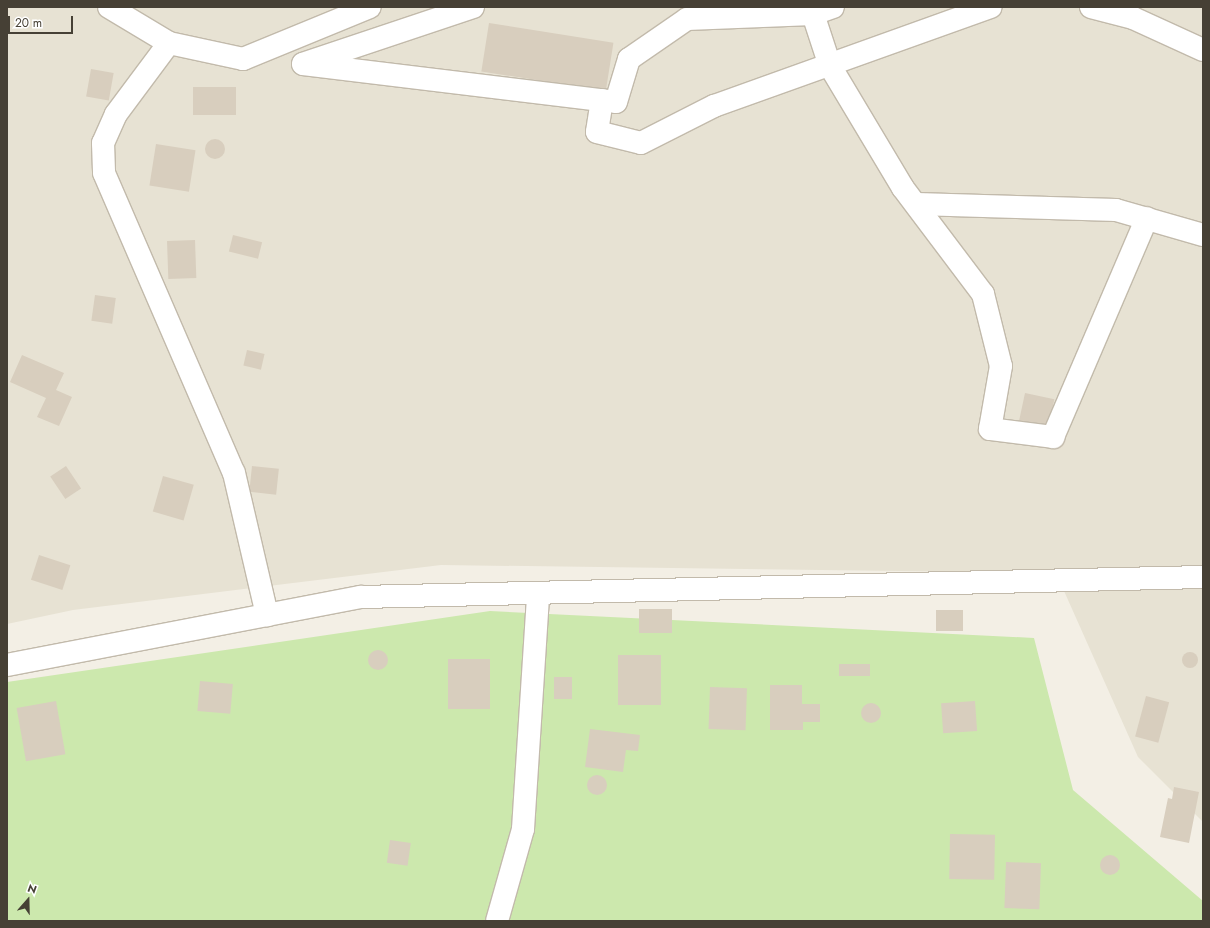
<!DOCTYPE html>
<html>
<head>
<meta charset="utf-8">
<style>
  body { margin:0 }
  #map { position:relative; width:1210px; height:928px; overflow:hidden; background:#f3efe5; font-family:Jost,sans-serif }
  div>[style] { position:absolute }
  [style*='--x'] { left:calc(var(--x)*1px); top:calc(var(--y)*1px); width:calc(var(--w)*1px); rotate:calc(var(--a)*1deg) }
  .residential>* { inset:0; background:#e7e2d3 }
  .green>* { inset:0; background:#cce8ad }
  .building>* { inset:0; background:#d8cebe; transform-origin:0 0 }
  .round { border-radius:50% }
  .roads { filter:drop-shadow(1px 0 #c2baab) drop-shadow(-1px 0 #c2baab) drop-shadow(0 1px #c2baab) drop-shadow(0 -1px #c2baab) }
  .minor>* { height:22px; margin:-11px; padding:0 11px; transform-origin:11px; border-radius:11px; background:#fff }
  span { translate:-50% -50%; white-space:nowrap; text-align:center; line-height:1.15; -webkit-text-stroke:3.5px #fff; paint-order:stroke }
  .frame { position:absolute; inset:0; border:8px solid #464035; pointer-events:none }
  .north { position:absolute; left:8px; top:880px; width:40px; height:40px; -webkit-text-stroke:3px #fff; paint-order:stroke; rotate:20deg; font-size:11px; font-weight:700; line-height:16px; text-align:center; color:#464035 }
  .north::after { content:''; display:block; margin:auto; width:14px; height:18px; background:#464035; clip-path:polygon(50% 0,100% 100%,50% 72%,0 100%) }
  .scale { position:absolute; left:8px; top:16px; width:65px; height:18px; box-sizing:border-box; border:2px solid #464035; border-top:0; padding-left:5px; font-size:12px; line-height:14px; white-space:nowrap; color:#464035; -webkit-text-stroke:3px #fff; paint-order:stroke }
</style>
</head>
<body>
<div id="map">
  <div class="residential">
    <i style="clip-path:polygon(7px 7px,1203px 7px,1203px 822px,1138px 757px,1056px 573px,441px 565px,73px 610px,7px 624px)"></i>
  </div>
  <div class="green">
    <i style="clip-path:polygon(490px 611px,1034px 638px,1073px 790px,1203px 901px,1203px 921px,7px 921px,7px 682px)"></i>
  </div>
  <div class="building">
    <i style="left:489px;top:23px;width:126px;height:49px;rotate:9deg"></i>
    <i style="left:91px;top:69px;width:23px;height:28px;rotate:10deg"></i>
    <i style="left:193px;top:87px;width:43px;height:28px"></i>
    <i class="round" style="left:205px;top:139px;width:20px;height:20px"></i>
    <i style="left:156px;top:144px;width:40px;height:42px;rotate:9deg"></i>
    <i style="left:233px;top:235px;width:30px;height:17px;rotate:14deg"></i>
    <i style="left:195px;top:240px;width:38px;height:28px;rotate:88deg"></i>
    <i style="left:95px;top:295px;width:21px;height:26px;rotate:8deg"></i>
    <i style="left:247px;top:350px;width:18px;height:16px;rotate:13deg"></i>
    <i style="clip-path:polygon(22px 355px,64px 373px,56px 390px,72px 397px,59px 426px,37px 417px,46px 398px,10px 382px)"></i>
    <i style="left:1025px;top:393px;width:30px;height:32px;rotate:12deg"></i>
    <i style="left:66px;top:466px;width:27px;height:19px;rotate:56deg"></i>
    <i style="left:252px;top:466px;width:27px;height:26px;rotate:6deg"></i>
    <i style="left:163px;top:476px;width:32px;height:37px;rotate:16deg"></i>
    <i style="left:39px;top:555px;width:33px;height:26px;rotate:18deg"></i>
    <i style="left:639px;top:609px;width:33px;height:24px"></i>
    <i style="left:936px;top:610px;width:27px;height:21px"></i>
    <i class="round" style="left:368px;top:650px;width:20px;height:20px"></i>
    <i class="round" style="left:1182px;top:652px;width:16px;height:16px"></i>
    <i style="left:618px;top:655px;width:43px;height:50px"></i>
    <i style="left:448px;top:659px;width:42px;height:50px"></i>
    <i style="left:839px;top:664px;width:31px;height:12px"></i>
    <i style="left:554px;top:677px;width:18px;height:22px"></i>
    <i style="left:200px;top:681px;width:33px;height:30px;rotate:5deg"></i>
    <i style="clip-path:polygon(770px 685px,802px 685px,802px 704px,820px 704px,820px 722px,803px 722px,803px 730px,770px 730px)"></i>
    <i style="left:710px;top:687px;width:37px;height:42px;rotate:2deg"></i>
    <i style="left:1146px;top:696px;width:24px;height:42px;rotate:15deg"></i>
    <i style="left:56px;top:701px;width:54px;height:40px;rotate:80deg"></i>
    <i style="left:975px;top:701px;width:30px;height:34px;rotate:86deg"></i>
    <i class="round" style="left:861px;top:703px;width:20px;height:20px"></i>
    <i style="clip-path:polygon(590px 729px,640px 735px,638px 751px,626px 750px,623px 772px,585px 767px)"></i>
    <i class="round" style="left:587px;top:775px;width:20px;height:20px"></i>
    <i style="clip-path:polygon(1174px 787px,1199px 792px,1189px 843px,1160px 837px,1168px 798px,1172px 799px)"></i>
    <i style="left:950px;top:834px;width:45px;height:45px;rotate:1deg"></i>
    <i style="left:390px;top:840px;width:21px;height:23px;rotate:8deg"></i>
    <i class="round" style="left:1100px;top:855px;width:20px;height:20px"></i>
    <i style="left:1006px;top:862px;width:35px;height:46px;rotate:2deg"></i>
  </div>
  <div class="roads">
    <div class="minor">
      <i style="--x:109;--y:7;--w:70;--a:31"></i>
      <i style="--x:169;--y:43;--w:76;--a:12.2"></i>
      <i style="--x:243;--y:59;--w:137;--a:-22.3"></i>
      <i style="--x:473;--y:7;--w:179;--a:161.5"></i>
      <i style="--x:303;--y:64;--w:315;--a:6.9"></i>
      <i style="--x:616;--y:102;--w:45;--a:-73.2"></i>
      <i style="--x:629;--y:59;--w:70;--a:-34.6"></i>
      <i style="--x:687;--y:19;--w:126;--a:-2.3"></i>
      <i style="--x:813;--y:14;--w:21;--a:-19"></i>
      <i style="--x:1091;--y:7;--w:43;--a:14.7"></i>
      <i style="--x:1133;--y:18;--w:77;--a:24.6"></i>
      <i style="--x:813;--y:14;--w:55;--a:71.9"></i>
      <i style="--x:830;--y:66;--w:142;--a:59.1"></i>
      <i style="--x:903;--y:188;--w:133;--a:53"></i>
      <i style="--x:983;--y:294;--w:74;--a:76"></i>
      <i style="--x:1001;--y:366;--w:64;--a:99.9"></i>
      <i style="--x:990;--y:429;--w:64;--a:7.2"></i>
      <i style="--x:1053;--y:437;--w:238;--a:-66.8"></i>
      <i style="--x:169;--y:43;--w:89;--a:126.7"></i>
      <i style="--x:116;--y:114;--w:32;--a:114"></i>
      <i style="--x:103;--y:143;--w:30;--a:88"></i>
      <i style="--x:104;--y:173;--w:327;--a:66.6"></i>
      <i style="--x:234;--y:473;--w:146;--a:76.9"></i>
      <i style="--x:602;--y:100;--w:32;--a:99"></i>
      <i style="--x:597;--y:132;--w:45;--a:14"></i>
      <i style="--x:641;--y:143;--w:82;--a:-26.9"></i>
      <i style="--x:714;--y:106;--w:294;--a:-19.7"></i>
      <i style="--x:917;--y:204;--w:199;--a:1.7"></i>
      <i style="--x:1116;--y:210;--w:91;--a:16"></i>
      <i style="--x:7;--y:665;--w:360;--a:-10.9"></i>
      <i style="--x:361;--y:597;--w:842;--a:-1.36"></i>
      <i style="--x:497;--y:921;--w:96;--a:-74.2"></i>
      <i style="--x:523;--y:829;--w:235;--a:-86.3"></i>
    </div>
  </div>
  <div class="frame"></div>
  <div class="north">N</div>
  <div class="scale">20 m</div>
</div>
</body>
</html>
